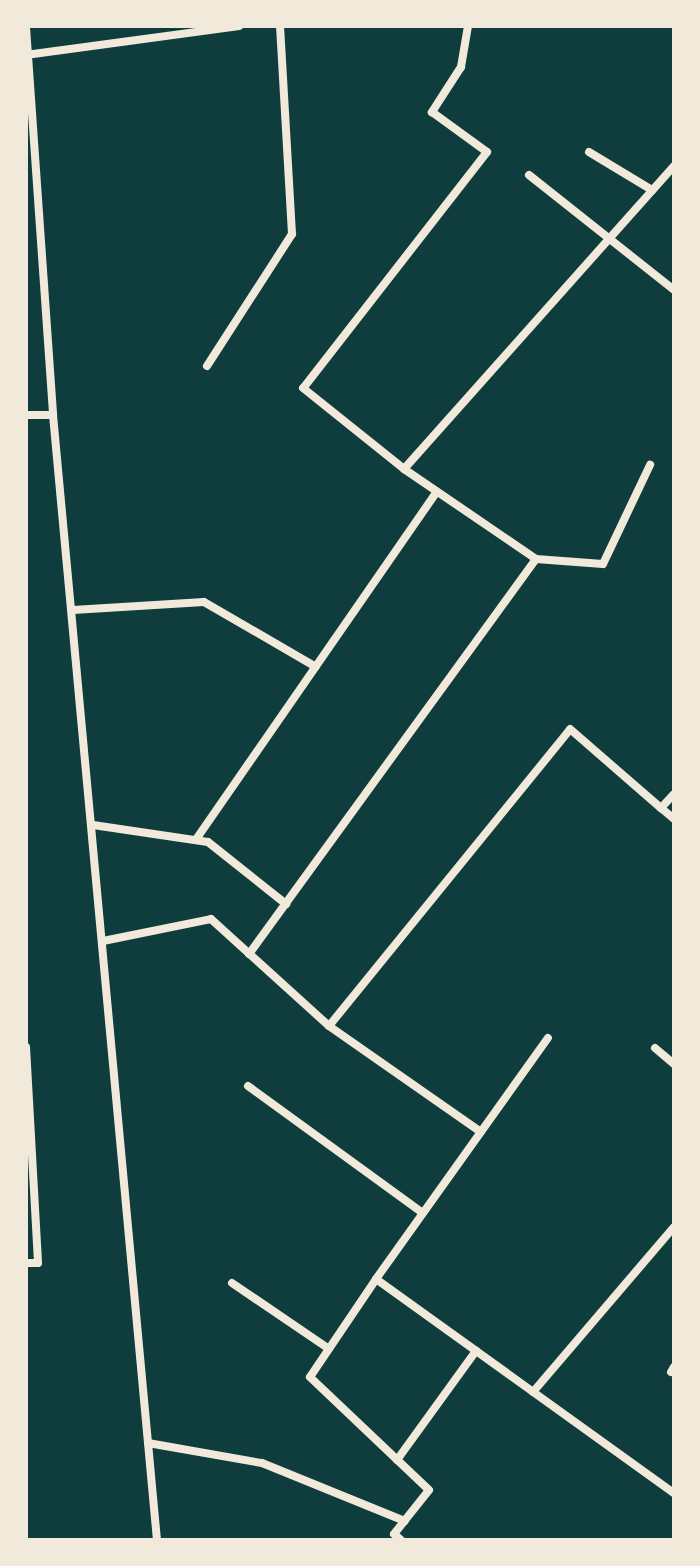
<!DOCTYPE html>
<html>
<head>
<meta charset="utf-8">
<style>
  body { margin:0 }
  #map { position:relative; width:700px; height:1566px; overflow:hidden; background:#0f3d3e; font-family:Ubuntu,sans-serif }
  div>[style] { position:absolute }
  [style*='--x'] { left:calc(var(--x)*1px); top:calc(var(--y)*1px); width:calc(var(--w)*1px); rotate:calc(var(--a)*1deg) }
  .minor>* { height:8px; margin:-4px; padding:0 4px; transform-origin:4px; border-radius:4px; background:#f1e9da }
  span { translate:-50% -50%; white-space:nowrap; text-align:center; line-height:1.15; -webkit-text-stroke:6px #f1e9da; paint-order:stroke }
  .frame { position:absolute; inset:0; border:28px solid #f1e9da; pointer-events:none }
</style>
</head>
<body>
<div id="map">
  <div class="minor">
    <i style="--x:468;--y:26;--w:42;--a:99.7"></i>
    <i style="--x:461;--y:67;--w:54;--a:122.8"></i>
    <i style="--x:432;--y:112;--w:68;--a:36"></i>
    <i style="--x:487;--y:152;--w:299;--a:127.9"></i>
    <i style="--x:303;--y:388;--w:129;--a:38.7"></i>
    <i style="--x:404;--y:469;--w:406;--a:-48.3"></i>
    <i style="--x:26;--y:27;--w:389;--a:86"></i>
    <i style="--x:53;--y:415;--w:1130;--a:84.72"></i>
    <i style="--x:33;--y:54;--w:208;--a:-7.7"></i>
    <i style="--x:589;--y:152;--w:74;--a:31.1"></i>
    <i style="--x:529;--y:175;--w:185;--a:38.4"></i>
    <i style="--x:207;--y:366;--w:157;--a:-57.2"></i>
    <i style="--x:292;--y:234;--w:208;--a:-93.3"></i>
    <i style="--x:26;--y:415;--w:27;--a:0"></i>
    <i style="--x:536;--y:559;--w:67;--a:4.3"></i>
    <i style="--x:603;--y:564;--w:110;--a:-64.6"></i>
    <i style="--x:73;--y:610;--w:131;--a:-3.5"></i>
    <i style="--x:204;--y:602;--w:129;--a:30.1"></i>
    <i style="--x:674;--y:794;--w:19;--a:133"></i>
    <i style="--x:661;--y:808;--w:17;--a:40"></i>
    <i style="--x:93;--y:825;--w:116;--a:8.4"></i>
    <i style="--x:208;--y:842;--w:100;--a:38.5"></i>
    <i style="--x:197;--y:838;--w:421;--a:-55.3"></i>
    <i style="--x:103;--y:941;--w:110;--a:-11.5"></i>
    <i style="--x:211;--y:919;--w:159;--a:42.2"></i>
    <i style="--x:329;--y:1026;--w:185;--a:34.9"></i>
    <i style="--x:249;--y:954;--w:488;--a:-54"></i>
    <i style="--x:536;--y:559;--w:160;--a:-145.7"></i>
    <i style="--x:329;--y:1026;--w:382;--a:-50.9"></i>
    <i style="--x:570;--y:729;--w:121;--a:41"></i>
    <i style="--x:26;--y:1047;--w:216;--a:86.8"></i>
    <i style="--x:38;--y:1263;--w:12;--a:180"></i>
    <i style="--x:655;--y:1048;--w:25;--a:40"></i>
    <i style="--x:248;--y:1086;--w:216;--a:36"></i>
    <i style="--x:376;--y:1279;--w:296;--a:-54.5"></i>
    <i style="--x:232;--y:1283;--w:117;--a:34.2"></i>
    <i style="--x:671;--y:1372;--w:6;--a:-59"></i>
    <i style="--x:533;--y:1392;--w:217;--a:-49.5"></i>
    <i style="--x:148;--y:1443;--w:116;--a:10"></i>
    <i style="--x:262;--y:1463;--w:154;--a:22.1"></i>
    <i style="--x:397;--y:1460;--w:135;--a:-54.1"></i>
    <i style="--x:401;--y:1540;--w:9;--a:-139"></i>
    <i style="--x:394;--y:1534;--w:56;--a:-51.5"></i>
    <i style="--x:429;--y:1490;--w:164;--a:-136.5"></i>
    <i style="--x:310;--y:1377;--w:118;--a:-56"></i>
    <i style="--x:376;--y:1279;--w:367;--a:35.7"></i>
  </div>
  <div class="frame"></div>
</div>
</body>
</html>
